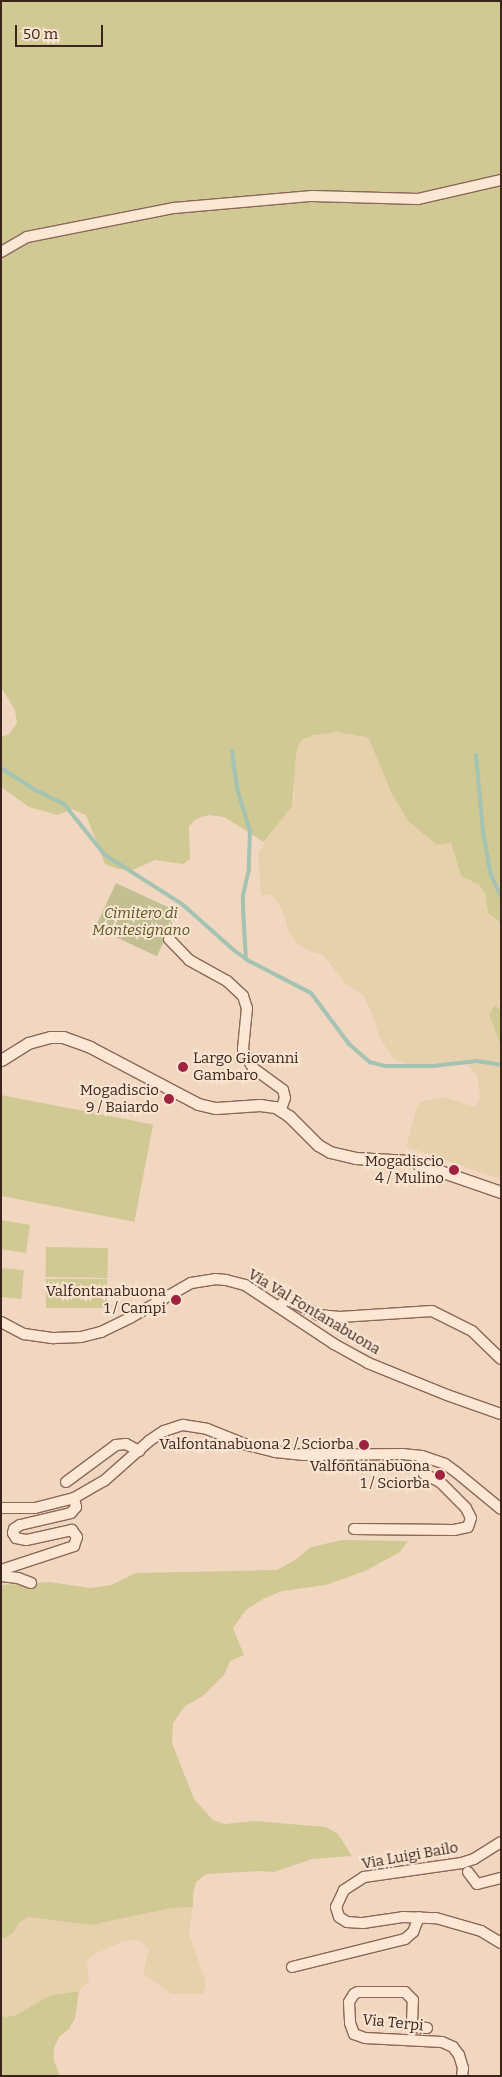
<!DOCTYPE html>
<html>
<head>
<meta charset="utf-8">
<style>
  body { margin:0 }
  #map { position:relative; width:502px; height:2077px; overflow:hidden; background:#f1d7c0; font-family:Bitter,serif }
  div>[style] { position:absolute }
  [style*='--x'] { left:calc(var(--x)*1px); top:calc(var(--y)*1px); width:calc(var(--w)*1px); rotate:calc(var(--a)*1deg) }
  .farmland>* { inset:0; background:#e7d1ad }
  .green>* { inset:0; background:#d0c994; transform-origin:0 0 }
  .cemetery>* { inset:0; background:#c4bf93; transform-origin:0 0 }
  .stream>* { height:4px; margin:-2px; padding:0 2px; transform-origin:2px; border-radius:2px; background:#a4c3b3 }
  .roads { filter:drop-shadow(1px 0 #8c6757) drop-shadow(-1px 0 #8c6757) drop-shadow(0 1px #8c6757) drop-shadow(0 -1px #8c6757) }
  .minor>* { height:10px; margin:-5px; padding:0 5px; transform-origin:5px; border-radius:5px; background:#fbe7d4 }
  .tertiary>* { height:11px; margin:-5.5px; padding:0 5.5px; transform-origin:5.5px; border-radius:5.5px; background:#fbe7d4 }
  .dots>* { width:14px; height:14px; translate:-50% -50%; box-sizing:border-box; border:2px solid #f8e4d1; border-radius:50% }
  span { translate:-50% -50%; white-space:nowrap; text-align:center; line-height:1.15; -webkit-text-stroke:4px #f8e4d1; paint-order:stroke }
  .park-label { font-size:15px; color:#575821; font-style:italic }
  .poi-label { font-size:15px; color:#3a241c }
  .left { translate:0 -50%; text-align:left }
  .right { translate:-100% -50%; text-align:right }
  .street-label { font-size:15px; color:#3a241c }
  .frame { position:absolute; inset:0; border:2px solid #3a241c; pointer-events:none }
  .scale { position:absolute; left:15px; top:25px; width:88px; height:22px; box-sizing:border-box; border:2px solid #3a241c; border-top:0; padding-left:6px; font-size:15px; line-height:18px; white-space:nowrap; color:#3a241c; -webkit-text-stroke:4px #f8e4d1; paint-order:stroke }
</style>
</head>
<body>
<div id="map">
  <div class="farmland">
    <i style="clip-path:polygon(325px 733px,343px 733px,369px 739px,391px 792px,408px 821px,437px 845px,451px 843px,461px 876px,479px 885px,485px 893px,488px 913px,501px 923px,501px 1011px,495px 1005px,489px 1014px,501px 1047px,501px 1179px,406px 1147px,417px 1107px,421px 1102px,443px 1097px,476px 1107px,480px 1097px,477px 1075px,465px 1062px,415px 1067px,394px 1059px,380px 1039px,373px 1017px,364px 996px,345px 983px,323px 955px,307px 950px,297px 943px,289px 933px,284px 915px,276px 900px,271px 895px,261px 895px,258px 853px,294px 800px,294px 768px,299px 744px,309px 737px)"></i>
    <i style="clip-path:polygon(193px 1907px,189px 1933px,206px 1982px,203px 1994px,171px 1994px,143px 1973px,149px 1950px,142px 1942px,132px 1940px,122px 1942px,95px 1954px,87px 1961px,89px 1981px,79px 1991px,49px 1996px,14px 2016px,4px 2017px,1px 2014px,1px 1938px,6px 1938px,14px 1932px,19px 1923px,28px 1917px,91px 1925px,172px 1908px)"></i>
  </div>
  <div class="green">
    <i style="clip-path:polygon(1px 1px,501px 1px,501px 923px,488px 913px,485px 893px,479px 885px,461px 876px,451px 843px,437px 845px,408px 821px,391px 792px,369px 739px,364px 737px,337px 732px,314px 735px,303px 740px,299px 744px,296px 755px,292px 806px,264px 842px,224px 817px,209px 815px,201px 817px,195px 820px,189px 826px,190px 859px,183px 864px,155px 860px,133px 870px,118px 869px,105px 864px,86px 815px,72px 809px,57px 815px,29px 807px,1px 787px,1px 737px,9px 734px,17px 723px,15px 710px,1px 687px)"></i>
    <i style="clip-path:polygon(495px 1005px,501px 1011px,501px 1047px,489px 1014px)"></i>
    <i style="left:1px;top:1095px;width:155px;height:99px;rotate:11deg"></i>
    <i style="clip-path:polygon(1px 1220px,30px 1225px,26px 1253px,1px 1249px)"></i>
    <i style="left:46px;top:1247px;width:62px;height:30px;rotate:1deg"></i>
    <i style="left:1px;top:1268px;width:23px;height:29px;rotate:5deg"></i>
    <i style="left:46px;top:1279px;width:61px;height:29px"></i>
    <i style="clip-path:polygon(342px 1540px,408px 1541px,400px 1552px,365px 1571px,326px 1585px,282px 1591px,263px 1599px,246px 1610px,233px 1628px,244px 1655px,230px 1661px,224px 1675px,203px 1696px,185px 1706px,173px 1723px,172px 1743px,194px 1799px,213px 1820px,225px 1824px,254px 1821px,326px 1827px,338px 1834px,352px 1856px,312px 1859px,274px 1872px,260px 1871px,206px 1874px,196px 1882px,193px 1894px,193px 1907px,172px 1908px,91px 1925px,28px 1917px,19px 1923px,14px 1932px,6px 1938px,1px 1938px,1px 1585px,50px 1582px,90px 1588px,111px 1585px,136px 1573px,277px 1570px,295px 1560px,311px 1547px)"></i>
    <i style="clip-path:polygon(79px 1991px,75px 2018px,69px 2029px,59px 2037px,54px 2048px,54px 2061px,60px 2076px,1px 2076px,1px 2014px,4px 2017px,14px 2016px,49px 1996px)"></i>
  </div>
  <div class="cemetery">
    <i style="left:116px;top:883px;width:68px;height:49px;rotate:25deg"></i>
  </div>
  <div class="stream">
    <i style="--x:232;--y:752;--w:36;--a:82"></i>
    <i style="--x:237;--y:788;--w:45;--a:73.2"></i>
    <i style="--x:250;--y:831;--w:38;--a:92"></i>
    <i style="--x:249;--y:869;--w:28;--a:103"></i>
    <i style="--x:243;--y:896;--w:13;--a:90"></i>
    <i style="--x:243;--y:909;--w:50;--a:86.6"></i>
    <i style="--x:476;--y:755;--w:77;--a:84.8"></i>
    <i style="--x:483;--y:832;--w:44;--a:79.5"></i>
    <i style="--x:491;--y:875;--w:23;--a:65"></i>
    <i style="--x:1;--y:768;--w:40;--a:32.9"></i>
    <i style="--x:35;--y:790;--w:32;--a:26"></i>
    <i style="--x:64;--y:804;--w:65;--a:51.2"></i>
    <i style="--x:105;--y:855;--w:91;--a:32.5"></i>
    <i style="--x:182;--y:904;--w:71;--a:41.6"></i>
    <i style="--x:235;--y:951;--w:17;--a:36"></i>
    <i style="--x:249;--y:961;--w:70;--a:27.3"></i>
    <i style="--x:311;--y:993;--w:64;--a:53.3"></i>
    <i style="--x:349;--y:1044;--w:28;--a:41"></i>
    <i style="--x:370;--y:1062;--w:16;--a:15"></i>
    <i style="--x:385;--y:1066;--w:48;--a:0"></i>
    <i style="--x:433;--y:1066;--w:44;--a:-6.5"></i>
    <i style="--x:477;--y:1061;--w:24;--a:9"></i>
  </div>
  <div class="roads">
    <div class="minor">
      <i style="--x:1;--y:252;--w:30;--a:-30"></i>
      <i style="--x:27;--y:237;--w:150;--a:-11.2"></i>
      <i style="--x:174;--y:208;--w:139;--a:-5"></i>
      <i style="--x:312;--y:196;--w:106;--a:1.6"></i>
      <i style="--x:418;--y:199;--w:85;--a:-12.9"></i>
      <i style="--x:169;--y:939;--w:29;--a:46"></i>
      <i style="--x:189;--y:960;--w:43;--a:28.9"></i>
      <i style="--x:227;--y:981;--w:22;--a:43"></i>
      <i style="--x:243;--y:996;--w:13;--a:72"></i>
      <i style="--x:247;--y:1008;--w:41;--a:95.6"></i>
      <i style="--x:243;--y:1049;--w:6;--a:72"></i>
      <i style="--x:245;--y:1055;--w:15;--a:58"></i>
      <i style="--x:253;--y:1068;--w:37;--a:36"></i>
      <i style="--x:283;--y:1090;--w:8;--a:76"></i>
      <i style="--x:285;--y:1098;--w:12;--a:110"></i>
      <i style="--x:279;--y:1306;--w:11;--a:-41"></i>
      <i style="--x:287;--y:1299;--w:35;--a:27"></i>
      <i style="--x:318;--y:1315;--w:22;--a:5"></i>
      <i style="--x:340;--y:1317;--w:92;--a:-3.7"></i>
      <i style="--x:432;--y:1311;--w:45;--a:26.6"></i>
      <i style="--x:472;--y:1331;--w:40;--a:44"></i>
      <i style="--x:1;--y:1322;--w:26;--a:28"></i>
      <i style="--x:24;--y:1334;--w:30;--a:8"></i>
      <i style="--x:54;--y:1338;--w:27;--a:-2"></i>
      <i style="--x:81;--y:1337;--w:21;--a:-14"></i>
      <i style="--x:101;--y:1332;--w:32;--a:-26"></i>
      <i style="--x:130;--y:1318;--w:70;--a:-29.8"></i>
      <i style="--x:191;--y:1283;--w:24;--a:-9"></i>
      <i style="--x:215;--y:1279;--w:11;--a:5"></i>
      <i style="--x:226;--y:1280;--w:20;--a:15"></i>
      <i style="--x:245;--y:1285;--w:107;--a:33.5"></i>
      <i style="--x:334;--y:1344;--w:39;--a:29"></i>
      <i style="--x:368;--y:1363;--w:85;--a:22.1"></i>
      <i style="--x:447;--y:1395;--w:57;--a:19.4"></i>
      <i style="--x:66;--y:1482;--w:62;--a:-36.5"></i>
      <i style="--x:116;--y:1445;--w:10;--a:-6"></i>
      <i style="--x:126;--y:1444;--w:15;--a:28"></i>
      <i style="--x:1;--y:1508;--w:34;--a:0"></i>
      <i style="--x:35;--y:1508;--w:40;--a:-14.4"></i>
      <i style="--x:74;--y:1498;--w:34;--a:-30"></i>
      <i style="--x:104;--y:1481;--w:60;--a:-41.6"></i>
      <i style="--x:149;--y:1441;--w:18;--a:-34"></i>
      <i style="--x:164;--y:1431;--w:20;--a:-18"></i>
      <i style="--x:183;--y:1425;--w:24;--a:9"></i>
      <i style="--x:207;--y:1429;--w:43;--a:21.8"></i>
      <i style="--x:247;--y:1445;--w:29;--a:14"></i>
      <i style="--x:275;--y:1452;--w:29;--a:6"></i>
      <i style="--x:304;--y:1455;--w:98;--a:-0.6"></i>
      <i style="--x:402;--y:1454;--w:20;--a:6"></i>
      <i style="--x:422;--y:1456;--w:24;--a:19"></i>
      <i style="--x:445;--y:1464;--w:14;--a:36"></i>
      <i style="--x:456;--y:1472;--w:58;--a:39.4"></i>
      <i style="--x:354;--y:1529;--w:100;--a:0.6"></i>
      <i style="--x:454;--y:1530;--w:14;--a:-12"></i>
      <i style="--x:468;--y:1527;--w:9;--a:-72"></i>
      <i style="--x:471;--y:1518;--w:11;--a:-117"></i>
      <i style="--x:466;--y:1508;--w:37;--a:-135"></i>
      <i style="--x:440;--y:1482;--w:18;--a:-153"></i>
      <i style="--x:424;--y:1474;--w:7;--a:-117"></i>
      <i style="--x:421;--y:1468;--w:12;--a:-85"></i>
      <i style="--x:1;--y:1570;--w:77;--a:-18.2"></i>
      <i style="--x:74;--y:1546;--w:9;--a:-72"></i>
      <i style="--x:77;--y:1537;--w:9;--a:-126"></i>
      <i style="--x:72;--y:1530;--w:47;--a:167.7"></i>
      <i style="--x:26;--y:1540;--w:10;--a:-169"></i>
      <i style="--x:16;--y:1538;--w:6;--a:-121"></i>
      <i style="--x:13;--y:1533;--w:4;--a:-76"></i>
      <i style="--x:14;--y:1529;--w:7;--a:-34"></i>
      <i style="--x:20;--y:1525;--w:52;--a:-13.2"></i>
      <i style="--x:71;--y:1513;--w:8;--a:-50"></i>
      <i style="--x:76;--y:1507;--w:9;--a:-103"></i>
      <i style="--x:1;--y:1576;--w:17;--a:7"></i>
      <i style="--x:18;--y:1578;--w:14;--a:21"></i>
      <i style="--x:501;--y:1842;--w:32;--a:148"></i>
      <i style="--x:474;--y:1859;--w:13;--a:162"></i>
      <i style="--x:462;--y:1863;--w:99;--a:171.9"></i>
      <i style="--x:364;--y:1877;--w:24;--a:147"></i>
      <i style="--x:344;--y:1890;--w:19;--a:115"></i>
      <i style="--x:336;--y:1907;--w:10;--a:73"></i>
      <i style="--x:339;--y:1917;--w:9;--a:32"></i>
      <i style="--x:347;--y:1922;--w:16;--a:4"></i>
      <i style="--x:363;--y:1923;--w:40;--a:-8.5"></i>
      <i style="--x:403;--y:1917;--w:33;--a:2"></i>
      <i style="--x:436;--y:1918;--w:47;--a:16.1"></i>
      <i style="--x:481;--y:1931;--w:23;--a:31"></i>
      <i style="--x:468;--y:1872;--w:15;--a:53"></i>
      <i style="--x:477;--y:1884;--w:25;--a:-14"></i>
      <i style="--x:292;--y:1967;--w:116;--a:-13.9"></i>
      <i style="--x:405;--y:1939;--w:11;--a:-41"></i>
      <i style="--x:413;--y:1932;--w:16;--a:-68"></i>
      <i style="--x:427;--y:2028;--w:13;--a:-176"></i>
      <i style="--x:414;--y:2027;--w:4;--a:-124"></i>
      <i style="--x:412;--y:2024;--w:24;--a:-88"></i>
      <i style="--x:413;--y:2000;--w:11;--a:-135"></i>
      <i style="--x:405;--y:1992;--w:47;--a:180"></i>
      <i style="--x:358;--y:1992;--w:4;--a:153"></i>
      <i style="--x:354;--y:1994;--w:9;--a:122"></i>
      <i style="--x:349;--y:2002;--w:21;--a:87"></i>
      <i style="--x:350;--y:2023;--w:12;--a:70"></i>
      <i style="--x:354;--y:2034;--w:12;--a:20"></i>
      <i style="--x:365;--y:2038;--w:77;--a:3"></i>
      <i style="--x:442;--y:2042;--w:12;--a:24"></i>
      <i style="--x:453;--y:2047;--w:10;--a:53"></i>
      <i style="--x:459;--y:2055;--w:14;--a:73"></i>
      <i style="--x:463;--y:2068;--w:8;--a:97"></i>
    </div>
    <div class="tertiary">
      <i style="--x:1;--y:1060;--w:32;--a:-32"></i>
      <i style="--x:28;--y:1043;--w:23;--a:-15"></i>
      <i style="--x:50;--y:1037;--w:13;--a:0"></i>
      <i style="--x:63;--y:1037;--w:29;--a:20"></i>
      <i style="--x:90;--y:1047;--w:122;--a:27.8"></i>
      <i style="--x:198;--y:1104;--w:18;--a:13"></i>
      <i style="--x:216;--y:1108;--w:44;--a:-3.9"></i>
      <i style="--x:260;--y:1105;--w:15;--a:8"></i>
      <i style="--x:275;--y:1107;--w:17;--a:33"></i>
      <i style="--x:289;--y:1116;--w:41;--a:45"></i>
      <i style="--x:318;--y:1145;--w:14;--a:30"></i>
      <i style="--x:330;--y:1152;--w:26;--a:13"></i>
      <i style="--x:355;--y:1158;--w:56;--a:3.1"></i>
      <i style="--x:411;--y:1161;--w:95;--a:19"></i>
    </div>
  </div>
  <div class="dots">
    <i style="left:183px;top:1067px;background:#9f2240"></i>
    <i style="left:169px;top:1099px;background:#9f2240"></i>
    <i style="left:454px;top:1170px;background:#9f2240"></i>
    <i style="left:176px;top:1300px;background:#9f2240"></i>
    <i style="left:364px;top:1445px;background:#9f2240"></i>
    <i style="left:440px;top:1475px;background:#9f2240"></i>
  </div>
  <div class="park-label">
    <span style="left:141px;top:922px">Cimitero di<br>Montesignano</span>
  </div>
  <div class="poi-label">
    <span class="left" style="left:193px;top:1067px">Largo Giovanni<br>Gambaro</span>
    <span class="right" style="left:159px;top:1099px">Mogadiscio<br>9 / Baiardo</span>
    <span class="right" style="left:444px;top:1170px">Mogadiscio<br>4 / Mulino</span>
    <span class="right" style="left:166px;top:1300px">Valfontanabuona<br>1 / Campi</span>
    <span class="right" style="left:354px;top:1445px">Valfontanabuona 2 / Sciorba</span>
    <span class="right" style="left:430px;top:1475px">Valfontanabuona<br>1 / Sciorba</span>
  </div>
  <div class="street-label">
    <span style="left:314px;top:1312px;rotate:31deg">Via Val Fontanabuona</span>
    <span style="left:410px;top:1856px;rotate:-10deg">Via Luigi Bailo</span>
    <span style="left:393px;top:2023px;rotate:6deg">Via Terpi</span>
  </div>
  <div class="frame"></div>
  <div class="scale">50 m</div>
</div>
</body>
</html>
